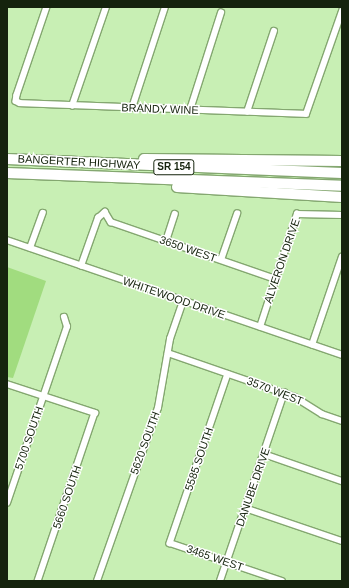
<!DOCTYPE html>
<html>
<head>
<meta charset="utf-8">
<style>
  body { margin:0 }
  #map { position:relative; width:349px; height:588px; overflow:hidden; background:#c8efb4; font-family:Helvetica,sans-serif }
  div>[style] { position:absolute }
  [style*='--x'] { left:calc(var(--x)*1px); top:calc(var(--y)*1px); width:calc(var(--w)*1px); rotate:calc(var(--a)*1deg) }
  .green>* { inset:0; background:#a1dc7f }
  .roads { filter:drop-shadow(1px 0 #84a770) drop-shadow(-1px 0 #84a770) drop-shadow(0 1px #84a770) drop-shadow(0 -1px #84a770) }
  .street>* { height:5.5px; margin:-2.75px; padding:0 2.75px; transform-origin:2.75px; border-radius:2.75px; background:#fff }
  .highway>* { height:10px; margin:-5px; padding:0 5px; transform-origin:5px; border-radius:5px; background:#fff }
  span { translate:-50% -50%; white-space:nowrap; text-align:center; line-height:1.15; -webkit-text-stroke:3px #fff; paint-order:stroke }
  .shield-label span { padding:1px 3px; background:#fff; border:1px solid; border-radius:3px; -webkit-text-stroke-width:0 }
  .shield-label { font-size:10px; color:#15230d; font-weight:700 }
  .street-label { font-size:11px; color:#15230d }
  .frame { position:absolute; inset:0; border:8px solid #15230d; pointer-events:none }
</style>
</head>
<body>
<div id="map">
  <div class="green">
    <i style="clip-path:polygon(7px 267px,46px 281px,13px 378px,7px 377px)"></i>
  </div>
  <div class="roads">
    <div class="street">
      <i style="--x:47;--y:7;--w:93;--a:108.8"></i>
      <i style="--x:17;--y:95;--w:6;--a:99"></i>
      <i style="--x:16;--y:101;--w:4;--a:27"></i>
      <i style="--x:20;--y:103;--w:286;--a:2.2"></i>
      <i style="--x:306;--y:114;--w:109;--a:-70.7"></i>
      <i style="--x:72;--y:106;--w:105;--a:-71"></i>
      <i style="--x:132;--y:108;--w:106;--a:-71.9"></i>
      <i style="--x:190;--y:110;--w:102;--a:-72.3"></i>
      <i style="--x:247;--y:112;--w:85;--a:-71.6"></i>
      <i style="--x:7;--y:240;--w:354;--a:18.9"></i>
      <i style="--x:166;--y:241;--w:28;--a:-72"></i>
      <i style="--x:30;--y:248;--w:37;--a:-70"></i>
      <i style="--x:221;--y:260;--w:49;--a:-70.8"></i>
      <i style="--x:81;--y:266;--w:51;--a:-70.5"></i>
      <i style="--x:98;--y:218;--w:9;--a:-41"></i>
      <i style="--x:105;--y:212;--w:12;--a:59"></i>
      <i style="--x:111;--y:222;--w:175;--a:19.1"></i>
      <i style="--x:260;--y:327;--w:119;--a:-71.9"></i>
      <i style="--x:297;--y:214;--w:45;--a:1.3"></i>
      <i style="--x:312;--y:345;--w:93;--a:-71.2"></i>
      <i style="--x:168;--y:353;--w:134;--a:19.1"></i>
      <i style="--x:295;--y:397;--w:32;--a:32"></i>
      <i style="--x:322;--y:414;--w:21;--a:19"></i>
      <i style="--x:228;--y:374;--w:179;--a:108.9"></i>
      <i style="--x:170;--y:543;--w:118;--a:18.7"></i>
      <i style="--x:7;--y:384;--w:93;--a:18.2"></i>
      <i style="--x:95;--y:413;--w:177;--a:108.7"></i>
      <i style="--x:264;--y:454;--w:83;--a:19.1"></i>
      <i style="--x:7;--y:503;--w:186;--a:-71.2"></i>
      <i style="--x:67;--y:327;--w:10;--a:-107"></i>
      <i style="--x:245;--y:508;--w:102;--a:18.8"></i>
      <i style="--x:97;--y:581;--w:183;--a:-70.6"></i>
      <i style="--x:158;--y:408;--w:70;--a:-80.1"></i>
      <i style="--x:170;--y:339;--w:39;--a:-71"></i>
      <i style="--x:220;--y:581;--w:199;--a:-71.2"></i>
    </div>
    <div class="highway">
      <i style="--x:7;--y:159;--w:335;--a:2.4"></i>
      <i style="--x:144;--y:159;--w:198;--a:0.6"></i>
      <i style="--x:7;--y:173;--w:335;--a:2.2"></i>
      <i style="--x:177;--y:187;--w:165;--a:3.5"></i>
    </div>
  </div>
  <div class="shield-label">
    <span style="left:174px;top:167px">SR 154</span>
  </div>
  <div class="street-label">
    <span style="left:160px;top:109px;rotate:2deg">BRANDY WINE</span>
    <span style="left:79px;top:162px;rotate:3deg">BANGERTER HIGHWAY</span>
    <span style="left:188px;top:249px;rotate:19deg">3650 WEST</span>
    <span style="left:282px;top:261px;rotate:-71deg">ALVERON DRIVE</span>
    <span style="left:174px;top:298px;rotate:19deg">WHITEWOOD DRIVE</span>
    <span style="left:275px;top:391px;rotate:21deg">3570 WEST</span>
    <span style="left:29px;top:438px;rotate:-71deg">5700 SOUTH</span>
    <span style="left:145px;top:443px;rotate:-70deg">5620 SOUTH</span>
    <span style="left:199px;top:459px;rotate:-71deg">5585 SOUTH</span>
    <span style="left:253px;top:487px;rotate:-71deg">DANUBE DRIVE</span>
    <span style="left:67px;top:497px;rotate:-71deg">5660 SOUTH</span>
    <span style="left:215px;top:558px;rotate:19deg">3465 WEST</span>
  </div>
  <div class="frame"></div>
</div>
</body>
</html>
